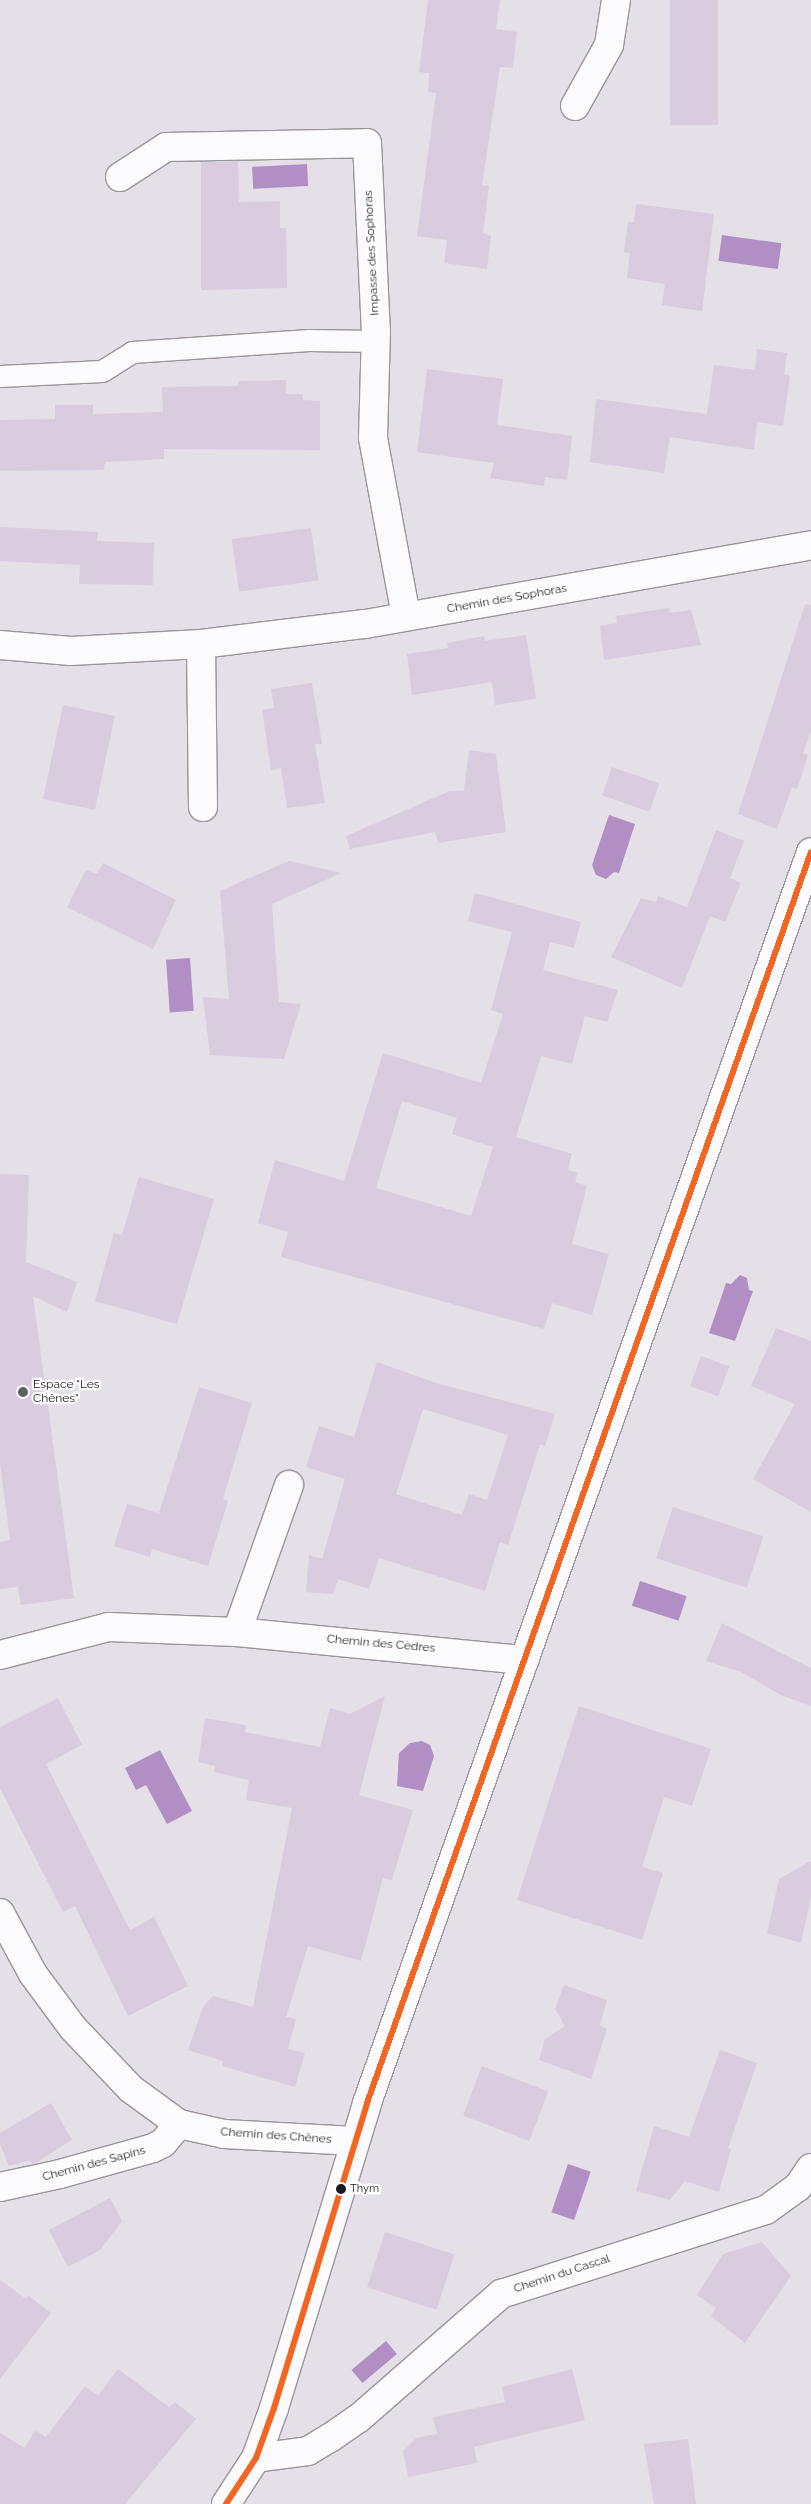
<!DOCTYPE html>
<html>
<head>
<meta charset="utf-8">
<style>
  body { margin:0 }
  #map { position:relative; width:811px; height:2504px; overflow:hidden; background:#e5dfe8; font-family:Raleway,sans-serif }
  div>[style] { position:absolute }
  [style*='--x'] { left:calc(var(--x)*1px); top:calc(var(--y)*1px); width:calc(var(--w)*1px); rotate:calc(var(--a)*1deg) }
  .water>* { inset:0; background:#b18ec4; transform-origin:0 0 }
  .building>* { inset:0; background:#d8ccde; transform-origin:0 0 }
  .roads { filter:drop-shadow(1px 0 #99959c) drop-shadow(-1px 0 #99959c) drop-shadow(0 1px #99959c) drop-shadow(0 -1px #99959c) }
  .service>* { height:21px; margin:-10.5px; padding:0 10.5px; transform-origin:10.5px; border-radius:10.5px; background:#fbfafc }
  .minor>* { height:28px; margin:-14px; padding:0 14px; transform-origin:14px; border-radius:14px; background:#fbfafc }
  .tertiary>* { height:28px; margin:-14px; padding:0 14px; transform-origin:14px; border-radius:14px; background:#fbfafc }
  .bus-1>* { height:6px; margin:-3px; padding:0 3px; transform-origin:3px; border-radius:3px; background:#f26522 }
  .dots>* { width:14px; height:14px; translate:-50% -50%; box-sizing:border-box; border:2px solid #fff; border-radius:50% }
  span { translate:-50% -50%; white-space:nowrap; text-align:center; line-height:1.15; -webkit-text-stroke:4.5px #fff; paint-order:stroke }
  .bus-label { font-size:11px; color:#1c181e }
  .left { translate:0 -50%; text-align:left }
  .street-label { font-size:12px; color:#1c181e }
  .poi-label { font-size:12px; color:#1c181e }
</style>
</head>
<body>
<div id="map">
  <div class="water">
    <i style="left:307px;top:164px;width:22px;height:55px;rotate:87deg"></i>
    <i style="left:722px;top:235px;width:60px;height:26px;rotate:8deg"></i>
    <i style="clip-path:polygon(609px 815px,635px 824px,619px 873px,614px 872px,606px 879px,596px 875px,592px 865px)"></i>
    <i style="left:190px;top:958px;width:53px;height:24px;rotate:86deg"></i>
    <i style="clip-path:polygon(740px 1275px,747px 1278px,749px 1290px,753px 1291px,735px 1341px,709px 1333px,726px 1283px,731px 1284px)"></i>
    <i style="left:640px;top:1581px;width:49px;height:26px;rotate:18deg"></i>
    <i style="clip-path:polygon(422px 1741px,430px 1745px,434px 1756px,423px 1791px,397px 1786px,399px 1753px,410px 1743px)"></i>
    <i style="clip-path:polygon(160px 1750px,192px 1811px,167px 1824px,146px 1785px,136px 1790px,125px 1768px)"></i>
    <i style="left:568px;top:2164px;width:24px;height:51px;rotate:19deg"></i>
    <i style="left:386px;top:2341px;width:17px;height:45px;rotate:50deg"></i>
  </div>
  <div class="building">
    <i style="clip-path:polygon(428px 0,500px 0,496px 29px,517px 32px,513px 68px,500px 67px,482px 185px,489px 186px,483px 233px,491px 236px,487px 269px,444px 263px,447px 240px,417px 236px,436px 93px,428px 92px,429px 73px,419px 72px)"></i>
    <i style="left:670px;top:0;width:48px;height:125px"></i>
    <i style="clip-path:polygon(238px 161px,239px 202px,280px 201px,280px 228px,286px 228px,287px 288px,201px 290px,201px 162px)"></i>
    <i style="clip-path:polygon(636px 204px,714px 214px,702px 311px,662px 305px,665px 284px,627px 278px,630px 253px,624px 252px,628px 222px,634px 222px)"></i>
    <i style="clip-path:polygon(757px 349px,787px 353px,784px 374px,790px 376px,783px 426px,757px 422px,754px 450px,670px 437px,664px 473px,590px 462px,596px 399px,707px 414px,714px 365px,755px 370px)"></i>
    <i style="clip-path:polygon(427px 369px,503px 379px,497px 425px,572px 436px,567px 480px,545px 477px,544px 486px,490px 478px,494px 463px,417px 452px)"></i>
    <i style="clip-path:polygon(286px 380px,286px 394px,303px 394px,303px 400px,320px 401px,320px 450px,164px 449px,164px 459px,105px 462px,104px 470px,0 471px,0 420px,55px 419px,55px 405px,93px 405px,93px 414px,163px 412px,162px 387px,238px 386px,238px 381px)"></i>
    <i style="clip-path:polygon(0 527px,98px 532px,97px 541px,154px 543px,153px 585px,79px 584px,80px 565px,0 561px)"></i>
    <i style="left:311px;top:528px;width:53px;height:80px;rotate:82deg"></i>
    <i style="clip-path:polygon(805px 604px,811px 605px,811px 731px,803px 753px,808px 755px,797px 789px,792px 787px,777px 829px,738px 814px)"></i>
    <i style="clip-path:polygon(669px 608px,670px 613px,691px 610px,701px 645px,604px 660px,600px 626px,617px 623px,616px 616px)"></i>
    <i style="clip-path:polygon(526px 635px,536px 699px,495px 705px,492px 682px,412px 695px,407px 654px,448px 648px,447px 643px,484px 636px,485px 641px)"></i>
    <i style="clip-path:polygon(312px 683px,322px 744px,315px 744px,325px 803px,287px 808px,281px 768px,271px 770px,262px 710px,274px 708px,271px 689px)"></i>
    <i style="left:63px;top:705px;width:53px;height:96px;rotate:12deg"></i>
    <i style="clip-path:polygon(469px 750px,496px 754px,506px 832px,438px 843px,435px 832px,350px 849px,346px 836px,450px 791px,464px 791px)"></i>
    <i style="left:612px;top:767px;width:50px;height:30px;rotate:19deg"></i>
    <i style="clip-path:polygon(716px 830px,744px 841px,730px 878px,741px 883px,725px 922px,687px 907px)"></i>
    <i style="clip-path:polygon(289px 861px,341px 873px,272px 904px,279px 1002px,301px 1004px,284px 1059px,210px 1055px,203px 997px,229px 999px,220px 891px)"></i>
    <i style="clip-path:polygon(103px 863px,176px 900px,153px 949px,67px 907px,86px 870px,97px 874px)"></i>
    <i style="clip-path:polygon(evenodd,475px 893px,581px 922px,574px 948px,550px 942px,543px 970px,618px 990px,607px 1022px,585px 1016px,572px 1064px,541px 1056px,516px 1137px,572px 1154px,568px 1170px,578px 1173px,575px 1182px,587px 1186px,572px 1244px,609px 1254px,592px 1315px,552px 1303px,544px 1329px,281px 1257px,288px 1232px,258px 1223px,275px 1160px,344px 1181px,383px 1053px,481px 1083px,503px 1014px,491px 1010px,512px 932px,468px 921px,475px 893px,402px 1101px,457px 1118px,452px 1134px,493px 1147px,471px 1216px,376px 1188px,402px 1101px)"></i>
    <i style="clip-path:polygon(658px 896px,710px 916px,682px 988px,611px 957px,641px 898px,656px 902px)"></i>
    <i style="clip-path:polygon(0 1174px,29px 1175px,26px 1262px,77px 1282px,67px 1312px,33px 1296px,74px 1598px,21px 1605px,18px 1587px,0 1589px,0 1542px,10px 1540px,0 1463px)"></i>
    <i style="clip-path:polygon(139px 1177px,214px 1199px,177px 1324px,95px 1301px,114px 1233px,122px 1235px)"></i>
    <i style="clip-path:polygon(776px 1328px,811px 1341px,811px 1512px,753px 1479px,795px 1404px,751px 1386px)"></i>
    <i style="left:701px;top:1356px;width:30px;height:32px;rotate:20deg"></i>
    <i style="clip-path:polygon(evenodd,377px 1362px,439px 1384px,555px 1414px,545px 1446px,540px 1444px,508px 1545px,500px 1542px,485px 1591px,379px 1558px,369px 1589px,338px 1579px,333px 1594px,306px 1592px,309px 1555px,322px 1559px,345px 1479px,306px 1467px,319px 1426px,354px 1437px,377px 1362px,423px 1409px,508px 1435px,487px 1500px,469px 1494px,462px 1515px,396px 1494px,423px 1409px)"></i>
    <i style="clip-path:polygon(199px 1387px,252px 1403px,223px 1499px,228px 1501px,208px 1566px,152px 1549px,150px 1557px,114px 1546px,127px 1504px,159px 1513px)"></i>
    <i style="left:673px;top:1507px;width:95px;height:54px;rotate:18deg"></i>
    <i style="clip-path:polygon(722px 1623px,811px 1668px,811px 1706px,781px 1695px,741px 1672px,706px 1661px)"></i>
    <i style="clip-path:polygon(385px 1696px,359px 1795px,413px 1810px,392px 1880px,383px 1878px,361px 1961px,308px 1946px,286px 2017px,296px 2019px,288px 2049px,305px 2053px,295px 2087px,222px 2066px,223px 2061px,188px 2050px,203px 2007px,213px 1996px,253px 2007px,292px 1808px,246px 1800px,249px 1780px,214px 1772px,215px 1766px,198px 1762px,205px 1718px,246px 1725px,245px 1732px,320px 1747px,330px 1708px,350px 1714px)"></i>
    <i style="clip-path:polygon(58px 1698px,82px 1745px,46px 1764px,130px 1930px,154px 1917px,188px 1986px,128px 2016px,75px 1906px,63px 1912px,0 1788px,0 1727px)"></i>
    <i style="clip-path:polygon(579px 1706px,711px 1749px,692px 1806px,664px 1797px,642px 1867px,663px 1873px,642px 1940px,517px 1900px)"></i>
    <i style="clip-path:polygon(811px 1861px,811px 1897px,801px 1943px,767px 1933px,779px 1879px)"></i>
    <i style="clip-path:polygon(564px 1985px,607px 2000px,600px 2025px,607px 2029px,591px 2079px,539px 2060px,545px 2039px,565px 2026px,555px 2009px)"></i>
    <i style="clip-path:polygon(720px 2050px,757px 2063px,728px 2148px,731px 2149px,719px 2192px,685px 2181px,670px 2200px,636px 2191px,654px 2126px,689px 2137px)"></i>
    <i style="left:482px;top:2066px;width:71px;height:53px;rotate:21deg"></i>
    <i style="clip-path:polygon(51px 2103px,72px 2140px,34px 2164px,28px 2161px,9px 2166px,0 2144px,0 2133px)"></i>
    <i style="clip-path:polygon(110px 2198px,122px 2221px,100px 2250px,68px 2267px,49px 2230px)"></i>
    <i style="left:385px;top:2232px;width:73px;height:58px;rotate:18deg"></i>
    <i style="clip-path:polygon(762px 2242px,791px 2276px,745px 2343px,711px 2316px,716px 2308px,697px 2295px,723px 2254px)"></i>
    <i style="clip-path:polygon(0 2280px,26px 2299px,29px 2296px,51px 2313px,0 2379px)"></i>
    <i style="clip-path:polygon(118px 2369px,169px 2407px,175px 2402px,196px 2419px,125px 2504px,0 2504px,0 2433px,25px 2448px,35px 2430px,46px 2437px,85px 2386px,98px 2396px)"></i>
    <i style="clip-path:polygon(572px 2369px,585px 2420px,474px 2447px,477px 2463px,408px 2477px,403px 2451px,416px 2438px,437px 2434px,433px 2417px,505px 2402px,502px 2387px)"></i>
    <i style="clip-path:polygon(688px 2439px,696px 2504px,654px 2504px,644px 2444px)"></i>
  </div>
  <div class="roads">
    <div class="service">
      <i style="--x:0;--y:376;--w:102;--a:-2.8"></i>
      <i style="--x:102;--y:371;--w:36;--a:-32"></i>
      <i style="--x:132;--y:352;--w:177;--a:-3.9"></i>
      <i style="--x:309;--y:340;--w:67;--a:0.9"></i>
    </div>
    <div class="minor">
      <i style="--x:575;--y:106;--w:70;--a:-60.9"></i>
      <i style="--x:609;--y:45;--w:46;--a:-81.2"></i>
      <i style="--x:120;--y:177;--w:55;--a:-33.1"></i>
      <i style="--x:166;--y:147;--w:201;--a:-1.1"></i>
      <i style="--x:367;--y:143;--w:188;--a:87.3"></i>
      <i style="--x:376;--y:331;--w:107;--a:91.6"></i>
      <i style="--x:373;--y:438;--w:181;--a:79.5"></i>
      <i style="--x:201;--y:644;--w:163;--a:89.3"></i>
      <i style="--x:0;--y:645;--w:71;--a:4.8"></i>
      <i style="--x:71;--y:651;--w:130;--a:-3.1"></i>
      <i style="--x:201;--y:644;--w:165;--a:-7"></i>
      <i style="--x:365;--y:624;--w:453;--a:-10"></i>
      <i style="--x:237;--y:1632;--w:156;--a:-70.5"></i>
      <i style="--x:0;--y:1655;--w:112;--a:-14.5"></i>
      <i style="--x:108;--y:1627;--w:129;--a:2.2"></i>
      <i style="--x:237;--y:1632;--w:289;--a:5.6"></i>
      <i style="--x:0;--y:1913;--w:69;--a:61.6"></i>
      <i style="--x:33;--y:1974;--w:67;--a:53.5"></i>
      <i style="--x:73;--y:2028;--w:84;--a:46.4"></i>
      <i style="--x:131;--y:2089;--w:59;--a:36.1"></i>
      <i style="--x:179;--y:2124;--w:46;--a:12.5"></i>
      <i style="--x:224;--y:2134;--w:131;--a:3.1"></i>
      <i style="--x:0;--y:2187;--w:61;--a:-12.2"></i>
      <i style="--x:60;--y:2174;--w:97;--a:-15.6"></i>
      <i style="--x:153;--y:2148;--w:11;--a:-27"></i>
      <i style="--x:163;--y:2143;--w:25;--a:-50"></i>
      <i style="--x:256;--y:2458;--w:52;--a:-7.7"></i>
      <i style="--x:308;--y:2451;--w:26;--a:-31"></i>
      <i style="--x:330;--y:2438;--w:35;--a:-35"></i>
      <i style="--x:359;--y:2418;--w:189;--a:-41.1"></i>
      <i style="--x:501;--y:2294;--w:278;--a:-17.6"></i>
      <i style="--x:766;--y:2210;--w:39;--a:-36"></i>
      <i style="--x:798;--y:2187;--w:23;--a:-56"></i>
    </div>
    <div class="tertiary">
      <i style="--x:226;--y:2504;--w:55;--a:-56.9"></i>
      <i style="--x:256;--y:2458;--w:53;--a:-70.2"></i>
      <i style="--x:274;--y:2408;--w:319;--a:-73"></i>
      <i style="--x:367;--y:2103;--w:1327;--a:-70.46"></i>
    </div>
  </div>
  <div class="bus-1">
    <i style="--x:226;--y:2504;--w:55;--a:-56.9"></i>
    <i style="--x:256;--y:2458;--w:53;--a:-70.2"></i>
    <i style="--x:274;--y:2408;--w:319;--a:-73"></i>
    <i style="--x:367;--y:2103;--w:1327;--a:-70.46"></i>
  </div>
  <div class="dots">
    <i style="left:23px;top:1392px;background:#625e65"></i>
    <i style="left:341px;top:2189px;background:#1c181e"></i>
  </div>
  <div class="bus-label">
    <span class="left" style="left:350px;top:2189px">Thym</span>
  </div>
  <div class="street-label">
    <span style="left:372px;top:253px;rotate:-93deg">Impasse des Sophoras</span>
    <span style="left:507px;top:599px;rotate:-10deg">Chemin des Sophoras</span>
    <span style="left:381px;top:1644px;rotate:5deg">Chemin des Cèdres</span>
    <span style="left:276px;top:2136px;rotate:4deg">Chemin des Chênes</span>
    <span style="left:94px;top:2164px;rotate:-15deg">Chemin des Sapins</span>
    <span style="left:562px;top:2274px;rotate:-18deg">Chemin du Cascal</span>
  </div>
  <div class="poi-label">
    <span class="left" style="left:33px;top:1392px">Espace "Les<br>Chênes"</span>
  </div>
</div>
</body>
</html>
